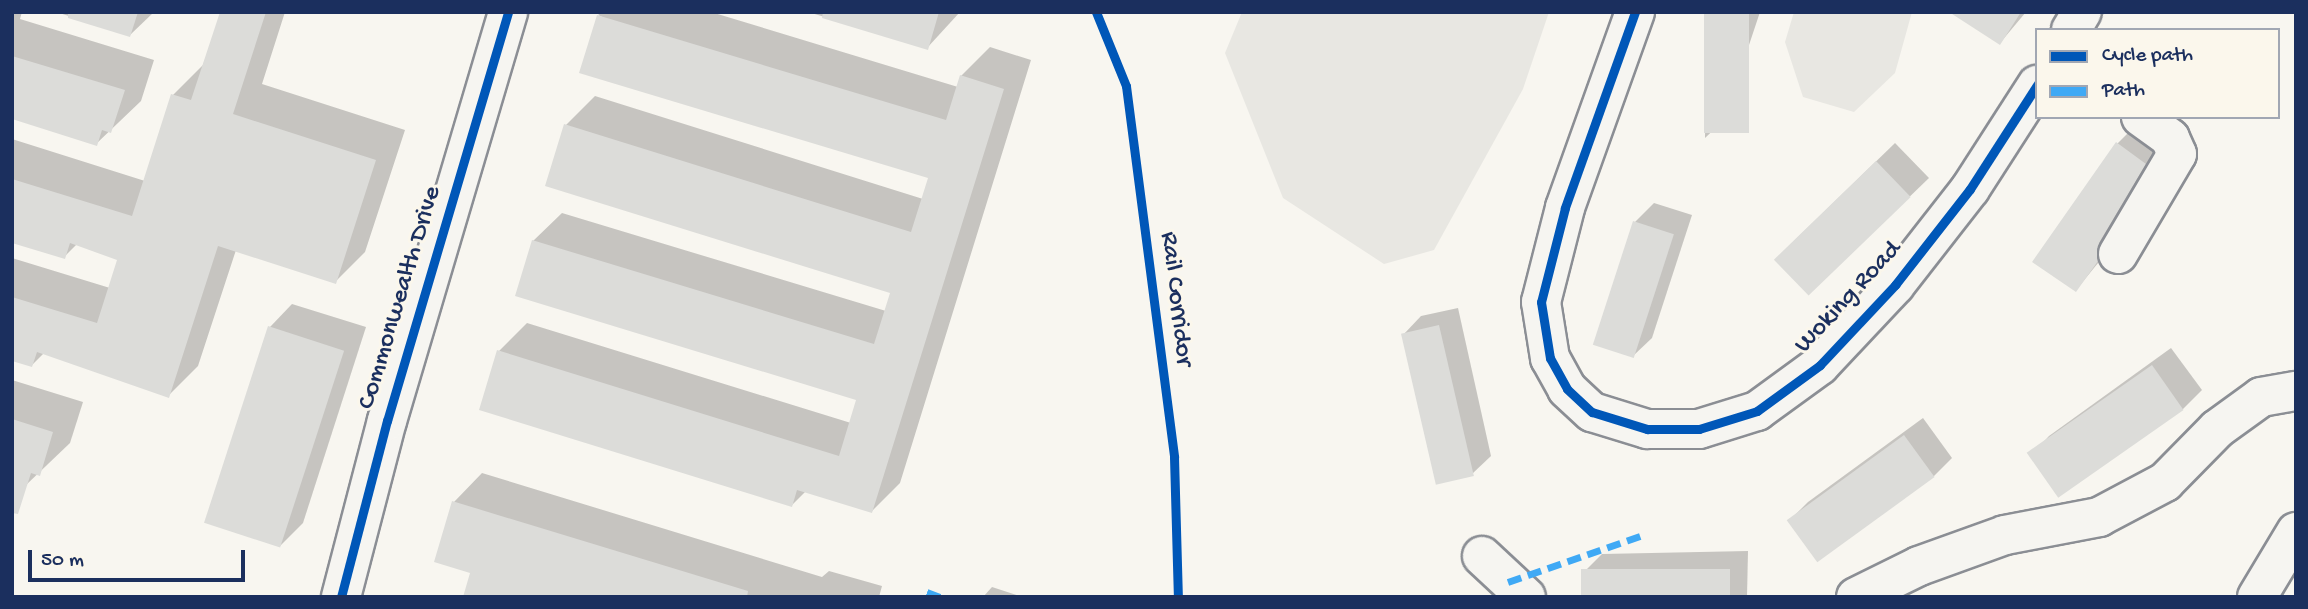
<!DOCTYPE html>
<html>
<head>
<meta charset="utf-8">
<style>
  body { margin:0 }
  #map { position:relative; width:2308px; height:609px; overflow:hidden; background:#f8f6f0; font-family:"Gochi Hand",sans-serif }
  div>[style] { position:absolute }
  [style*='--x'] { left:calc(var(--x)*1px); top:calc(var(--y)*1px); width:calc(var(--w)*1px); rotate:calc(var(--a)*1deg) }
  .green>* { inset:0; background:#e8e7e2 }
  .shadow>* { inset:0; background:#0003 }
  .building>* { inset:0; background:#dcdcd9; transform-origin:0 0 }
  .roads { filter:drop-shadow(2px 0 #8b8e94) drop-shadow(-2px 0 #8b8e94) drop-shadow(0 2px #8b8e94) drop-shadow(0 -2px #8b8e94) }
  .minor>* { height:38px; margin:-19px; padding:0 19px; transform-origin:19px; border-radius:19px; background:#f6f5f1 }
  .quiet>* { height:7px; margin-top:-3.5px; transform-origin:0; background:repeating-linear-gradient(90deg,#3fa9f5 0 14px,transparent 0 21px) }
  .cycleway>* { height:9px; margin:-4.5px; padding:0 4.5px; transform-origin:4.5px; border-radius:4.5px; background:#0057b8 }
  span { translate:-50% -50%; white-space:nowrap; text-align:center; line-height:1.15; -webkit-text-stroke:6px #fbf7ec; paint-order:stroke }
  .street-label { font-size:26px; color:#1b2f5e }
  .frame { position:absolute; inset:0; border:14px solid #1b2f5e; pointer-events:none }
  .legend { position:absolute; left:2035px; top:28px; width:245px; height:91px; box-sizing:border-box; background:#fbf7ec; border:2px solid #a1a7b3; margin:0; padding:9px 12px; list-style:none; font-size:21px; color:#1b2f5e }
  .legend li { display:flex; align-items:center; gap:14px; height:35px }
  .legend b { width:35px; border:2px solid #a1a7b3 }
  .scale { position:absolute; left:28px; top:550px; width:217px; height:32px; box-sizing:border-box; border:4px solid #1b2f5e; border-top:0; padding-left:9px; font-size:21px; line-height:24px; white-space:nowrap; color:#1b2f5e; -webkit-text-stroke:5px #fbf7ec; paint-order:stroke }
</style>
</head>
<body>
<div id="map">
  <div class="green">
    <i style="clip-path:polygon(1242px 12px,1549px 12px,1523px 89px,1434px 250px,1384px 264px,1283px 198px,1225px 53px)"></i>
    <i style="clip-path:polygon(1794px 12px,1912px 12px,1895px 73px,1854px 112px,1803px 97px,1785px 42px)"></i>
  </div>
  <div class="shadow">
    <i style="clip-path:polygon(12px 12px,22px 12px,20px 19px,154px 60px,141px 101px,96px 144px,12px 118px)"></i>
    <i style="clip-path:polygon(56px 12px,154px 12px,130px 35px)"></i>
    <i style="clip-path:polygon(222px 12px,285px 12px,262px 84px,405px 130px,365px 252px,335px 282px,236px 250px,198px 366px,168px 396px,45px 352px,32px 365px,12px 359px,12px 258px,110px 288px,119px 259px,77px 244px,64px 257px,12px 241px,12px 139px,145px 181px,173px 95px,203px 65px)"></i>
    <i style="clip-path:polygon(602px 12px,711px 12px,958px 87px,961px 76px,990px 47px,1031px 60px,900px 483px,872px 511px,806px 491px,792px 505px,499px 351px,527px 323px,851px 423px,858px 399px,533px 241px,562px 213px,886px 311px,892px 292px,566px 125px,595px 96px,923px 199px,930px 177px,598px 15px)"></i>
    <i style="clip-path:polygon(808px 12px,960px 12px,927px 48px)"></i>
    <i style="clip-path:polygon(1706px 12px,1760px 12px,1724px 120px,1705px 138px)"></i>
    <i style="clip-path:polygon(1952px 12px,2026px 12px,2000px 43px)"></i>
    <i style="clip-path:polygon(2136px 125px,2163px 144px,2116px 241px,2076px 290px,2117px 144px)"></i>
    <i style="clip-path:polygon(1895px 143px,1929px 178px,1809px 294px,1794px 241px)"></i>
    <i style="clip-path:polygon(1654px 203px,1692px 215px,1652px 338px,1633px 356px,1635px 222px)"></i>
    <i style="clip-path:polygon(292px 304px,366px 327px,303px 523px,280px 546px,270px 327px)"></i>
    <i style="clip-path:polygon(1458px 308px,1491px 456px,1472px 474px,1403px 335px,1421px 316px)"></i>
    <i style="clip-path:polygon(2171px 348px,2202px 390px,2183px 409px,2031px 455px,2049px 436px)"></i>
    <i style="clip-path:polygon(12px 380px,83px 402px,70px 443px,25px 486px,12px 482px)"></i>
    <i style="clip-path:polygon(1923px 418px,1952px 458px,1934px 476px,1789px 521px,1808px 502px)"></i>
    <i style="clip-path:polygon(482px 473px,822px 577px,829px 571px,882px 586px,879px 597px,555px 597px,473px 572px,454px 502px)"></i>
    <i style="clip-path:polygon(1748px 551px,1747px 597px,1584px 597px,1583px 573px,1602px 554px)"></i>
    <i style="clip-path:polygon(992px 587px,1023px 597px,983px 597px)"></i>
  </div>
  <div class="building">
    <i style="clip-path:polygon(68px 12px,138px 12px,130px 37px,68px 18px)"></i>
    <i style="clip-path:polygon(220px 12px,266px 12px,233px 114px,376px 160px,336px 284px,218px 246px,169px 398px,37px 352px,32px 367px,12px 361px,12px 297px,97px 323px,117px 260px,70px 243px,65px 259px,12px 243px,12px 179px,132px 216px,171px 94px,191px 100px)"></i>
    <i style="clip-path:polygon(823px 12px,939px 12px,928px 50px,822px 18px)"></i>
    <i style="left:1704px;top:12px;width:45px;height:121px"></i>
    <i style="clip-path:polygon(1949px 12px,2021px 12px,2000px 45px)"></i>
    <i style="clip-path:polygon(597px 15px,946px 120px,960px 75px,1004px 89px,872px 513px,797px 490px,792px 507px,479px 410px,497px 350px,839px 456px,856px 400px,515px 296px,532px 240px,874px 344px,890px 293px,545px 186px,564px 124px,911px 232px,928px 178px,579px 73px)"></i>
    <i style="clip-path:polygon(12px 56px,125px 90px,111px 133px,102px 130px,97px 146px,12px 119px)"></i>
    <i style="clip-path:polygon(2116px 142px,2146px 164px,2099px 243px,2098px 261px,2076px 292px,2032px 262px)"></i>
    <i style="left:1876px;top:161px;width:50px;height:142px;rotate:46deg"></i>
    <i style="left:1633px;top:221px;width:43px;height:130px;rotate:18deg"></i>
    <i style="left:1439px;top:325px;width:155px;height:39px;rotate:77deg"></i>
    <i style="left:268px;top:326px;width:80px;height:207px;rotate:18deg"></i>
    <i style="left:2152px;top:365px;width:55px;height:153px;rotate:55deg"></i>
    <i style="clip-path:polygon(12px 419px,53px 432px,40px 476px,31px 473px,18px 514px,12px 513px)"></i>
    <i style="left:1904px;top:435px;width:52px;height:145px;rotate:54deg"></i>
    <i style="clip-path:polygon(452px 501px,748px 591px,747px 597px,463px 597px,470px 573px,434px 562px)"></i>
    <i style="left:1730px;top:569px;width:28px;height:149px;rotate:90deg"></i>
  </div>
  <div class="roads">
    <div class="minor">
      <i style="--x:1635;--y:12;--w:208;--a:109.7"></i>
      <i style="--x:1565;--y:208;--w:97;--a:104.3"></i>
      <i style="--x:1541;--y:302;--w:57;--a:80.9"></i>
      <i style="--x:1550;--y:358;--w:35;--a:61"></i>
      <i style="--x:1567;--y:389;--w:34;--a:43"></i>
      <i style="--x:1592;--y:412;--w:58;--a:17.2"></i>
      <i style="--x:1647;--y:429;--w:52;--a:0"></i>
      <i style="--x:1699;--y:429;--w:61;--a:-17.2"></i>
      <i style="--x:1757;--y:411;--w:78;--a:-36.1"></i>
      <i style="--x:1820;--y:365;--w:110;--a:-46.8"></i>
      <i style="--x:1895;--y:285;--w:122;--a:-52"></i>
      <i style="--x:1970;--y:189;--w:124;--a:-57.2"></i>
      <i style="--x:2071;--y:30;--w:21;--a:-59"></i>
      <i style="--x:2118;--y:254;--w:116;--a:-59.5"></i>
      <i style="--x:2177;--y:154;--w:17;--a:-114"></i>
      <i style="--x:2170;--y:138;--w:36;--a:-144"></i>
      <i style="--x:1482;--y:556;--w:60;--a:43"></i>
      <i style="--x:341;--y:597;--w:182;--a:-75.4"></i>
      <i style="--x:387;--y:421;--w:427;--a:-73.5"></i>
      <i style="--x:1856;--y:597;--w:70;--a:-26.2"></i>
      <i style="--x:1919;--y:566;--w:91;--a:-19.8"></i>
      <i style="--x:2005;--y:535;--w:96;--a:-10.8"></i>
      <i style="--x:2099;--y:517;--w:75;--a:-27.9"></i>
      <i style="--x:2165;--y:482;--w:74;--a:-45.5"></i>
      <i style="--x:2217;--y:429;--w:54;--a:-36"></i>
      <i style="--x:2261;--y:397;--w:36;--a:-10"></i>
      <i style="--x:2257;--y:597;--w:76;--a:-59"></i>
    </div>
  </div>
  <div class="quiet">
    <i style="--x:1508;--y:582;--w:140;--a:-19.2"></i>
    <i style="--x:927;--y:592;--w:14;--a:21"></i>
  </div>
  <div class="cycleway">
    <i style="--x:1096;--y:12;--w:80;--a:67.9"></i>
    <i style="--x:1126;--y:86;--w:374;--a:82.6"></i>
    <i style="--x:1174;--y:457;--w:140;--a:88.4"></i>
    <i style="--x:1635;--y:12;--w:208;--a:109.7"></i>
    <i style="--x:1565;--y:208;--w:97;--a:104.3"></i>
    <i style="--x:1541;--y:302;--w:57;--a:80.9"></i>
    <i style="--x:1550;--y:358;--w:35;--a:61"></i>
    <i style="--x:1567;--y:389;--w:34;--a:43"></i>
    <i style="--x:1592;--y:412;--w:58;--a:17.2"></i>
    <i style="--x:1647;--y:429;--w:52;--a:0"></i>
    <i style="--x:1699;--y:429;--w:61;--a:-17.2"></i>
    <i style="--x:1757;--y:411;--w:78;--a:-36.1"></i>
    <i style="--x:1820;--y:365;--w:110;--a:-46.8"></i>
    <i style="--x:1895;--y:285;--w:122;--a:-52"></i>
    <i style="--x:1970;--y:189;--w:124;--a:-57.2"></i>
    <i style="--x:341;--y:597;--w:182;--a:-75.4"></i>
    <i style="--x:387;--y:421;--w:427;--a:-73.5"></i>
  </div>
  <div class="street-label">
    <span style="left:401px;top:298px;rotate:-73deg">Commonwealth Drive</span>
    <span style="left:1849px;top:298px;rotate:-47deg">Woking Road</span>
    <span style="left:1175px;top:299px;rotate:83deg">Rail Corridor</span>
  </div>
  <div class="frame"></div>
  <ul class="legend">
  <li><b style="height:9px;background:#0057b8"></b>Cycle path</li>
  <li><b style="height:9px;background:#3fa9f5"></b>Path</li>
  </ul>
  <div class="scale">50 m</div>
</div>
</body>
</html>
